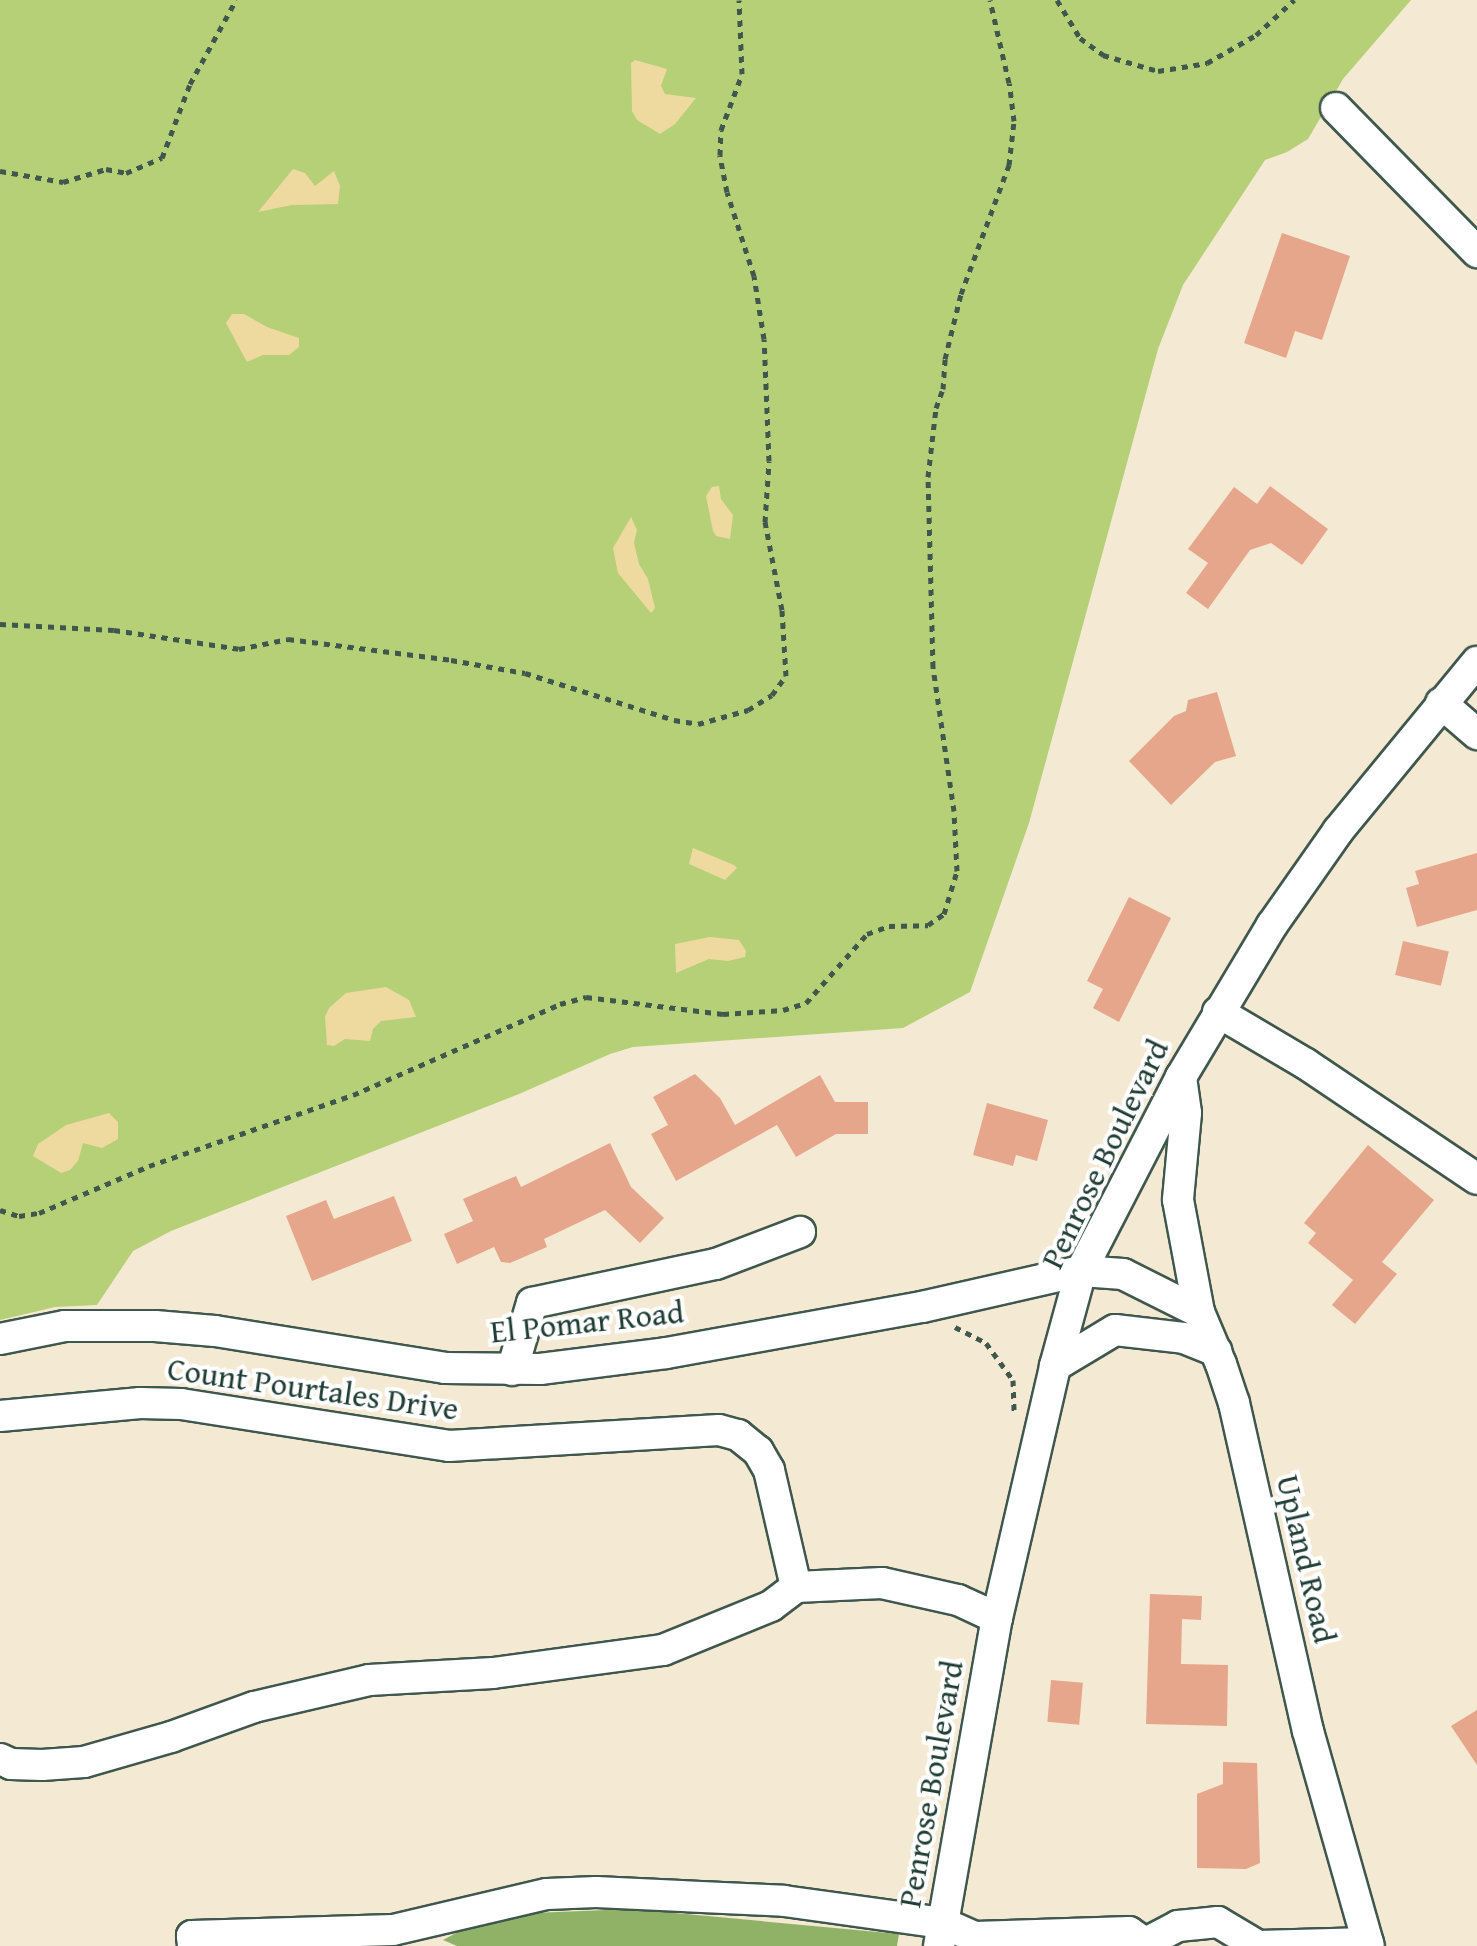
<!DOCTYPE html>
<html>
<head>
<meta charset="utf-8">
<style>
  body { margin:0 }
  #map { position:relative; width:1477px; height:1946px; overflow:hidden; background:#f4e9d3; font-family:"Gentium Book Plus",serif }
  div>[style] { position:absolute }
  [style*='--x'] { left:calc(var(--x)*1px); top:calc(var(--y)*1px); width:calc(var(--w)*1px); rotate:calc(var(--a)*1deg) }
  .green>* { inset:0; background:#b5d076 }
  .forest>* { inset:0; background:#90b267 }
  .sand>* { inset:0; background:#eeda9e }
  .building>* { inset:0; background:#e6a68c; transform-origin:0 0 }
  .path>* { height:5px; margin-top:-2.5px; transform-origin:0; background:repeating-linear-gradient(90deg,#3f574c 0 6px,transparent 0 12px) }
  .roads { filter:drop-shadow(2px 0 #3f574c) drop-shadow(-2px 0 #3f574c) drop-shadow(0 2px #3f574c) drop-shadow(0 -2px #3f574c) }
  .minor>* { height:30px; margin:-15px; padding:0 15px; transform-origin:15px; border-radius:15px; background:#fff }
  span { translate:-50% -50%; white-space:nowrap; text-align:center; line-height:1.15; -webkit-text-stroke:8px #fff; paint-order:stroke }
  .street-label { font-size:32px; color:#1f3d34 }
</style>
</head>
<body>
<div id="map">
  <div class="green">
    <i style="clip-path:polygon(0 0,1411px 0,1343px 79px,1308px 139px,1287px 152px,1265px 160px,1183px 285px,1158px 349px,1029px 823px,970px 992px,903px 1028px,633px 1047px,610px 1054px,519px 1094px,171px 1231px,133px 1251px,97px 1305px,55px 1307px,0 1320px)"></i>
  </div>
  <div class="forest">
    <i style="clip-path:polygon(632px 1909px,899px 1934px,897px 1946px,457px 1946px,443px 1940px,471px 1925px,532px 1913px)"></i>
  </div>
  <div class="sand">
    <i style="clip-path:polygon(635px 60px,667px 69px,661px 86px,665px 94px,696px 98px,675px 124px,660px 134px,637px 120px,632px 111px,631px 63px)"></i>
    <i style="clip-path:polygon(293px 169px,305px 173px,315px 186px,334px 171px,340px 186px,338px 204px,292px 205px,258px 212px)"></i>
    <i style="clip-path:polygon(232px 314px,244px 314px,267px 327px,299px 338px,299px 347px,289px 355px,263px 355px,247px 362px,226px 323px)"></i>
    <i style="clip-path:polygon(719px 486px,721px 499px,733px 515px,730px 539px,716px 536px,713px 531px,706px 496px,712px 487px)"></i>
    <i style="clip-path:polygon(631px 517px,637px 530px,634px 543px,639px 564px,648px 579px,655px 608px,651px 613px,618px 573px,613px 548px)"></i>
    <i style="clip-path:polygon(693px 848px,734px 865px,737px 868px,725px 880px,689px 864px)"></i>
    <i style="clip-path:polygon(710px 937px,739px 940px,746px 951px,745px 957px,728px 961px,709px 959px,676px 973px,675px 944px)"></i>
    <i style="clip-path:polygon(386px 987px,409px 1000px,416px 1017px,381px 1021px,373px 1029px,370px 1041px,345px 1039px,334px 1046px,327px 1045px,325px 1017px,329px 1008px,346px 993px)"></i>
    <i style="clip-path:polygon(109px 1113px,118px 1122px,118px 1139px,102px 1148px,83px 1143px,78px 1161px,70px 1170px,61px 1173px,33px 1156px,38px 1144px,66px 1125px)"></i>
  </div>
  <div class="building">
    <i style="clip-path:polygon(1282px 233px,1350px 256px,1322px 340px,1295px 331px,1286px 358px,1244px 343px)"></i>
    <i style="clip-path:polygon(1270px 486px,1328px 529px,1302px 565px,1271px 543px,1250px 550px,1208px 609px,1186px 593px,1208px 563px,1188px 549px,1234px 487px,1257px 504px)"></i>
    <i style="clip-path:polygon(1217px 692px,1236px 756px,1215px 762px,1171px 805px,1129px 761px,1174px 716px,1186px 711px,1188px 700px)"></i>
    <i style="clip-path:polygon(1477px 853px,1477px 910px,1417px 927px,1406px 888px,1419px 884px,1415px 871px)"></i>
    <i style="clip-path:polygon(1129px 897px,1171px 918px,1119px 1022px,1093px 1008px,1103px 989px,1087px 981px)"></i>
    <i style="left:1403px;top:941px;width:47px;height:35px;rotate:13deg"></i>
    <i style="clip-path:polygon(695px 1074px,720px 1098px,735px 1125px,820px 1075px,835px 1102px,868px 1102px,868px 1134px,836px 1134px,796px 1157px,777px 1125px,676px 1181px,651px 1134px,668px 1125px,653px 1097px)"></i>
    <i style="clip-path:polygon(987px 1103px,1048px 1120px,1037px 1161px,1016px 1155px,1013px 1166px,973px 1155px)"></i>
    <i style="clip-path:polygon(610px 1143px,631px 1187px,664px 1218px,640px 1243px,605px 1210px,544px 1239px,547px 1247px,510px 1263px,501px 1262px,494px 1247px,457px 1264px,444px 1234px,473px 1221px,463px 1199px,516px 1176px,521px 1187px)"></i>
    <i style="clip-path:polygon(1368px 1145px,1434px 1200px,1382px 1262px,1397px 1274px,1355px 1324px,1332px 1305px,1353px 1280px,1308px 1243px,1316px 1233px,1304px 1223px)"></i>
    <i style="clip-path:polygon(394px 1196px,412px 1241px,312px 1281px,286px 1216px,326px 1200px,334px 1219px)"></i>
    <i style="clip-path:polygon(1150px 1594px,1202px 1596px,1201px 1620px,1182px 1619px,1181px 1664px,1228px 1665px,1227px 1726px,1146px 1724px)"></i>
    <i style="left:1051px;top:1680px;width:32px;height:42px;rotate:5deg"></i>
    <i style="clip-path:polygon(1477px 1710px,1477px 1765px,1451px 1726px)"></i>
    <i style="clip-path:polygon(1223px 1762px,1257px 1763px,1260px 1863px,1246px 1869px,1197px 1868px,1197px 1794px,1223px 1784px)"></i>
  </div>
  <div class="path">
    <i style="--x:1057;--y:0;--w:44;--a:58.8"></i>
    <i style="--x:1080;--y:38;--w:29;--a:36"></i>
    <i style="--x:1103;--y:55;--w:57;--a:16.2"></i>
    <i style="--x:1158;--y:71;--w:50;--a:-9.3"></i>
    <i style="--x:1207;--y:63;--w:56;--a:-29.7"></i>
    <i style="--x:1256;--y:35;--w:52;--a:-42.6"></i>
    <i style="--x:0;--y:171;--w:64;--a:9.9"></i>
    <i style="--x:63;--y:182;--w:45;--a:-16.8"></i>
    <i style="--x:106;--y:169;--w:20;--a:11"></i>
    <i style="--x:126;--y:173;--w:39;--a:-23"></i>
    <i style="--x:162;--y:158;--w:79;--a:-69.3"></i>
    <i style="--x:190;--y:84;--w:96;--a:-61.3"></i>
    <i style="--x:0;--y:624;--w:114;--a:3"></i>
    <i style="--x:114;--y:630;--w:126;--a:8.6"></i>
    <i style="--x:239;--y:649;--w:50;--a:-11.5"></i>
    <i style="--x:288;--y:639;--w:164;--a:7.3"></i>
    <i style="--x:451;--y:660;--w:75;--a:10"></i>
    <i style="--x:525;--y:673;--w:156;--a:17.5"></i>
    <i style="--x:674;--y:720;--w:24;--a:9"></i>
    <i style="--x:698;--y:724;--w:52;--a:-15.6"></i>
    <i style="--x:748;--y:710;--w:28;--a:-32"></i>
    <i style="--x:772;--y:695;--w:24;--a:-54"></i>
    <i style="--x:786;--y:676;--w:66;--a:-93.5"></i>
    <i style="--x:782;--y:610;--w:90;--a:-100.9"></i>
    <i style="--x:765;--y:522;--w:61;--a:-86.2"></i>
    <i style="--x:769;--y:461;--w:122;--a:-92.3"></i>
    <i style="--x:764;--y:339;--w:64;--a:-99"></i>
    <i style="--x:754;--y:276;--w:88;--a:-107.8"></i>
    <i style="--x:727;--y:192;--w:38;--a:-101"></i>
    <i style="--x:720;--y:155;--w:25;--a:-88"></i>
    <i style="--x:721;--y:130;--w:60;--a:-69.4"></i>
    <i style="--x:742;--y:74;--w:74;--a:-92.3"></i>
    <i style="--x:0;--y:1210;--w:20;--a:18"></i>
    <i style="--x:19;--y:1216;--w:20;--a:-9"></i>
    <i style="--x:39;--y:1213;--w:120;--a:-23.1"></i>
    <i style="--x:149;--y:1166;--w:216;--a:-19.2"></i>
    <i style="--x:353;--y:1095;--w:226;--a:-23.7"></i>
    <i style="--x:560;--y:1004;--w:27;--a:-15"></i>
    <i style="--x:586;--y:997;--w:138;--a:7.1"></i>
    <i style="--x:723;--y:1014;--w:60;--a:-3.8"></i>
    <i style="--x:783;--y:1010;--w:24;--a:-17"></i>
    <i style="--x:806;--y:1003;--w:92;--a:-48.5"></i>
    <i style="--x:867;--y:934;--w:23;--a:-20"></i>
    <i style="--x:889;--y:926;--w:39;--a:-1"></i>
    <i style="--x:928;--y:925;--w:19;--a:-35"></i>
    <i style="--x:944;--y:914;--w:45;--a:-73.2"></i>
    <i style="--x:957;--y:871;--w:60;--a:-92.9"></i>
    <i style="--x:954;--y:811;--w:146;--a:-98.3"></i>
    <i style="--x:933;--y:667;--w:190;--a:-91.5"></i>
    <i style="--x:928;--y:477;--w:69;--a:-83.4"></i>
    <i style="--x:936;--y:408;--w:20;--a:-70"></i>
    <i style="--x:943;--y:389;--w:30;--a:-86"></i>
    <i style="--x:945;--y:359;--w:67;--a:-76.2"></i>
    <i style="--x:961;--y:294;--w:138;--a:-69.6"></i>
    <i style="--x:1009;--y:165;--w:44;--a:-83.5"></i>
    <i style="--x:1014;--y:121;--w:38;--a:-97"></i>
    <i style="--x:1009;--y:83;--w:85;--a:-102.9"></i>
    <i style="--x:955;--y:1327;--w:35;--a:27"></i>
    <i style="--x:986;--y:1343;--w:46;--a:53.9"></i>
    <i style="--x:1013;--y:1380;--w:33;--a:88"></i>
  </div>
  <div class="roads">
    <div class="minor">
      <i style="--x:1336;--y:108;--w:202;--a:45.6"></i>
      <i style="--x:1441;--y:703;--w:48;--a:40.7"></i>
      <i style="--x:1218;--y:1012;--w:102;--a:30.6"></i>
      <i style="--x:1306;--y:1064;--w:206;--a:33.9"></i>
      <i style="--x:1181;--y:1077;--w:36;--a:82"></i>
      <i style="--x:1186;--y:1113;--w:87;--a:95.3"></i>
      <i style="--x:1178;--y:1200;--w:114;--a:79.4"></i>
      <i style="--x:0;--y:1339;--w:66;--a:-11.3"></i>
      <i style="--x:65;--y:1326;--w:90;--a:0"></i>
      <i style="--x:155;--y:1326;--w:60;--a:4.8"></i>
      <i style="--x:215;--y:1331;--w:233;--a:9.1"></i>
      <i style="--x:445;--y:1368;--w:95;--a:0.6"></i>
      <i style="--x:540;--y:1369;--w:127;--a:-7.2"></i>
      <i style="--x:666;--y:1353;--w:260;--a:-10.2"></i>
      <i style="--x:922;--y:1307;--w:163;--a:-12.8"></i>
      <i style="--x:1081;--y:1271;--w:42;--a:4.1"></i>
      <i style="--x:1123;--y:1274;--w:85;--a:26.6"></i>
      <i style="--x:1199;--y:1312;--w:56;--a:67.1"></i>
      <i style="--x:1221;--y:1364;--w:41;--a:71.6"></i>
      <i style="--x:1234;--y:1403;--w:336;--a:77.3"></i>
      <i style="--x:1308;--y:1731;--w:223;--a:74.2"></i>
      <i style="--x:1055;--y:1366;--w:70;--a:-31"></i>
      <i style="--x:1115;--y:1330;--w:69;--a:6.6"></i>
      <i style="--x:1184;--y:1338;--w:35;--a:22"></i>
      <i style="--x:512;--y:1370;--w:70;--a:-73.4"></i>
      <i style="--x:532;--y:1303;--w:188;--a:-12"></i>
      <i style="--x:716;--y:1264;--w:90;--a:-20.9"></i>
      <i style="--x:0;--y:1416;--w:141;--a:-5.3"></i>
      <i style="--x:140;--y:1403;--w:41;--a:1.4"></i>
      <i style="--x:181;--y:1404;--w:271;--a:8.9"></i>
      <i style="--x:449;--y:1446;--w:270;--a:-3.4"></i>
      <i style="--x:719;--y:1430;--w:20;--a:15"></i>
      <i style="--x:738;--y:1435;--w:26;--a:39"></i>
      <i style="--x:758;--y:1451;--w:22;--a:60"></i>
      <i style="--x:769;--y:1470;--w:120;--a:77"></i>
      <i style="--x:0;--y:1759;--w:12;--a:24"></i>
      <i style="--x:11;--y:1764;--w:31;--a:2"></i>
      <i style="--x:42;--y:1765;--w:42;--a:-4.1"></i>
      <i style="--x:84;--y:1762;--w:91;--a:-16"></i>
      <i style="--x:171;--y:1737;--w:88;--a:-19.9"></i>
      <i style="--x:254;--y:1707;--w:118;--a:-13.2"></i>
      <i style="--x:369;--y:1680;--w:124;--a:-3.2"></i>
      <i style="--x:493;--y:1673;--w:172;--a:-7.7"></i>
      <i style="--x:663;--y:1650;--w:117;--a:-22.2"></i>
      <i style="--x:771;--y:1606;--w:31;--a:-37"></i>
      <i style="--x:796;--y:1587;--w:86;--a:-2.7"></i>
      <i style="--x:882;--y:1583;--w:78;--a:12.6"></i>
      <i style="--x:958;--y:1600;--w:43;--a:24.8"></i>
      <i style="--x:193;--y:1946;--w:10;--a:-96"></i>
      <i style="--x:192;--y:1936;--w:201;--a:-1.7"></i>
      <i style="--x:393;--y:1930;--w:158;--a:-13.2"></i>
      <i style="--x:547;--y:1894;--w:49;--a:-2.3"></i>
      <i style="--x:596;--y:1892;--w:188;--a:2.7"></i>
      <i style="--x:784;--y:1901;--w:161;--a:7.9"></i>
      <i style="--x:943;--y:1923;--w:35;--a:24"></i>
      <i style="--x:975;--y:1937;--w:154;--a:-1.9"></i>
      <i style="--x:1129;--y:1932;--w:19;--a:35"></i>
      <i style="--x:939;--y:1946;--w:333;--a:-80"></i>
      <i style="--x:997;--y:1618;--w:259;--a:-77"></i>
      <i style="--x:1055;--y:1366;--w:98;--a:-74.7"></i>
      <i style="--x:1081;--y:1271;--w:218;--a:-62.7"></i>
      <i style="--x:1181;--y:1077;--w:177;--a:-59.1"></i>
      <i style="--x:1272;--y:925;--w:115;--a:-54.9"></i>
      <i style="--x:1338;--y:831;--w:219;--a:-50.6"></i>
      <i style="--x:1140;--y:1946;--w:43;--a:-27.8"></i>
      <i style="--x:1178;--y:1926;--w:40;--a:-5.7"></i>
      <i style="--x:1218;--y:1922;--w:47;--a:31"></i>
      <i style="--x:1258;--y:1946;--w:110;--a:-1.6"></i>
    </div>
  </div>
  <div class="street-label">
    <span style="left:1105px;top:1154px;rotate:-64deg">Penrose Boulevard</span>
    <span style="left:587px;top:1322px;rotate:-6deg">El Pomar Road</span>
    <span style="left:313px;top:1389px;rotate:8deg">Count Pourtales Drive</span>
    <span style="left:1306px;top:1559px;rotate:77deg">Upland Road</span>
    <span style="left:931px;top:1784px;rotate:-80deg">Penrose Boulevard</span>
  </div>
</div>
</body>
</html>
